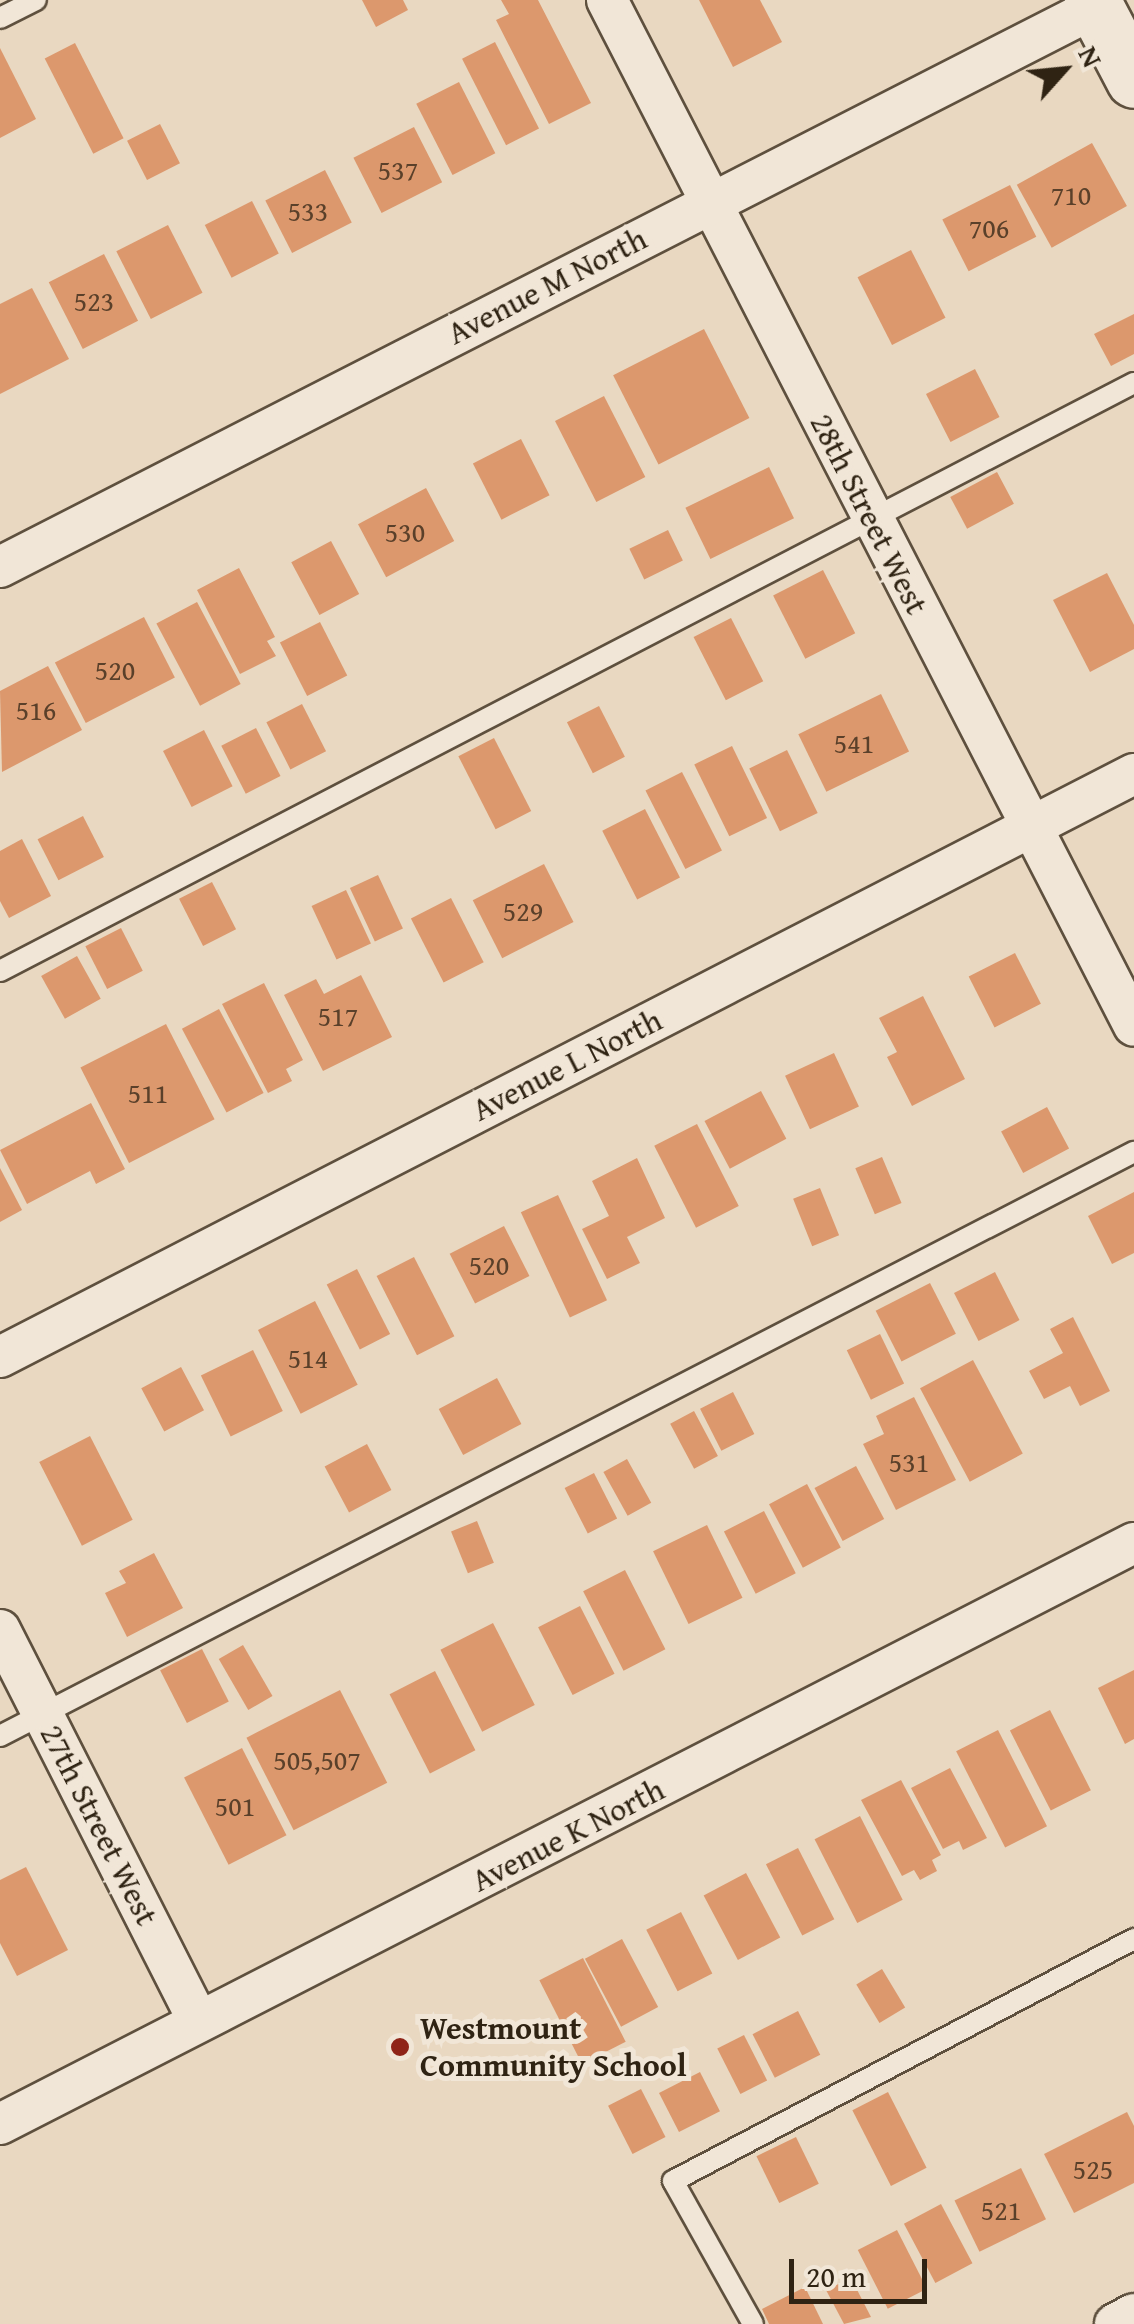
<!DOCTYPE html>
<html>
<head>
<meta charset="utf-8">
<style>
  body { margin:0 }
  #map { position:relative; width:1134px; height:2324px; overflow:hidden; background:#e9d8c1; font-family:"Gentium Book Plus",serif }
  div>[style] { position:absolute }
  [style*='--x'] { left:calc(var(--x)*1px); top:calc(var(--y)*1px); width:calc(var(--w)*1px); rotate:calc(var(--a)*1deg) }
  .building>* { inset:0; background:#dc986d; transform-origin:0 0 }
  .roads { filter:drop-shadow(2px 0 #5e503e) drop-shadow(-2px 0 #5e503e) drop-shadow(0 2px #5e503e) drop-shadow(0 -2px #5e503e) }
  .lane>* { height:20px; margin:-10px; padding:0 10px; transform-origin:10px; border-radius:10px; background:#f1e6d7 }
  .street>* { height:40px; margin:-20px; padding:0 20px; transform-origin:20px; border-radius:20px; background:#f1e6d7 }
  .secondary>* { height:55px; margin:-27.5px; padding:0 27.5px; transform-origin:27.5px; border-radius:27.5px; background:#f1e6d7 }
  .dots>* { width:28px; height:28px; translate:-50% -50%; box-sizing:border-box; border:5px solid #f1e6d7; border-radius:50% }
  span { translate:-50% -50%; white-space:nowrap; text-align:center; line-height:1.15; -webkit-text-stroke:10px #f1e6d7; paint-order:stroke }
  .number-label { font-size:28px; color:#5a402a }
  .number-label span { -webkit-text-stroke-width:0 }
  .street-label { font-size:32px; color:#2f2313 }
  .poi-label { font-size:32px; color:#2f2313; font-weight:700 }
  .left { translate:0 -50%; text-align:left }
  .north { position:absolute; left:1014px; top:20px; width:100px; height:100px; -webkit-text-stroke:8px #f1e6d7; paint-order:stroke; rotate:63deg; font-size:28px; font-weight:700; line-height:40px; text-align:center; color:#2f2313 }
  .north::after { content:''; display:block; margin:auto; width:35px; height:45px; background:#2f2313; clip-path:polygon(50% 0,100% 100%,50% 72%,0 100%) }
  .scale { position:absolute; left:789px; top:2259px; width:138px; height:45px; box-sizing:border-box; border:5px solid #2f2313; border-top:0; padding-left:12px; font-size:30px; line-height:35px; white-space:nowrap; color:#2f2313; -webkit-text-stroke:8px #f1e6d7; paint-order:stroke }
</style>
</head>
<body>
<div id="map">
  <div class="building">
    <i style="clip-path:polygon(362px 0,403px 0,408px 10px,376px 27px)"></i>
    <i style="clip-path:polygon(501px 0,538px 0,591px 103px,549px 124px,496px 20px,509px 14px)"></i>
    <i style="clip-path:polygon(699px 0,760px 0,782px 42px,733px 67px)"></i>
    <i style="left:495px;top:42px;width:97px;height:37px;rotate:63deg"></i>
    <i style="left:75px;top:43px;width:107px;height:34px;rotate:63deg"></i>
    <i style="clip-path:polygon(0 48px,36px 119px,0 138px)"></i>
    <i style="left:459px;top:82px;width:80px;height:48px;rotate:63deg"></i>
    <i style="left:160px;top:124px;width:44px;height:37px;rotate:63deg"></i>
    <i style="left:414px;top:127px;width:62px;height:68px;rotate:63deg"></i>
    <i style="left:1092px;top:143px;width:72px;height:86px;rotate:61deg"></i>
    <i style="left:325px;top:170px;width:59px;height:67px;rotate:63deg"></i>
    <i style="left:1010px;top:185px;width:58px;height:76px;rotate:63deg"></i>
    <i style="left:252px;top:201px;width:59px;height:53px;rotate:63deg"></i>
    <i style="left:168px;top:225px;width:76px;height:58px;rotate:63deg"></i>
    <i style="left:911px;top:250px;width:76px;height:60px;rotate:63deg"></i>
    <i style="left:104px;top:254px;width:75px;height:62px;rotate:63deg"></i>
    <i style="clip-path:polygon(32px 288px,69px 359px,0 394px,0 304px)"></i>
    <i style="clip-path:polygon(1134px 314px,1134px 354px,1111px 366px,1094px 334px)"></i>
    <i style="left:704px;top:329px;width:100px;height:102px;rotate:63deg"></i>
    <i style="left:975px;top:369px;width:54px;height:55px;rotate:63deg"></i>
    <i style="left:604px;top:396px;width:91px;height:55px;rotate:63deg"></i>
    <i style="left:521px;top:439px;width:63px;height:54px;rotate:63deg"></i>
    <i style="left:769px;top:467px;width:57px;height:93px;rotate:64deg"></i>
    <i style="left:997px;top:472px;width:36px;height:53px;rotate:62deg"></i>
    <i style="left:426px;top:488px;width:60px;height:77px;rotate:62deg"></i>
    <i style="left:668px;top:530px;width:34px;height:43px;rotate:64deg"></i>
    <i style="left:331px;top:541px;width:60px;height:45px;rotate:62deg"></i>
    <i style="clip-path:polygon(239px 568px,275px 637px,267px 641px,276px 656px,240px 674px,197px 590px)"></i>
    <i style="left:823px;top:570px;width:71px;height:56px;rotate:63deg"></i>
    <i style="clip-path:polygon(1107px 573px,1134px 625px,1134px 649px,1090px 672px,1053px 600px)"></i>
    <i style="left:197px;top:602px;width:93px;height:46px;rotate:62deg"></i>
    <i style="left:144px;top:617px;width:68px;height:100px;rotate:63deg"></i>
    <i style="left:731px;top:618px;width:71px;height:42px;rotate:63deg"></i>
    <i style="left:320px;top:622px;width:60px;height:45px;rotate:63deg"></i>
    <i style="clip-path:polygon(48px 666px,82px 730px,2px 772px,0 691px)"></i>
    <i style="left:881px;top:694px;width:64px;height:92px;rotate:64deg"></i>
    <i style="left:302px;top:704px;width:53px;height:40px;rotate:63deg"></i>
    <i style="left:599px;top:706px;width:57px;height:36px;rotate:63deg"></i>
    <i style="left:256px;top:728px;width:54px;height:39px;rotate:63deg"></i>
    <i style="left:204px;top:730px;width:63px;height:46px;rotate:63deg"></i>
    <i style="left:494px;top:738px;width:82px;height:40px;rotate:63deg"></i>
    <i style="left:732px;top:746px;width:80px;height:42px;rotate:64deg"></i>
    <i style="left:787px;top:750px;width:70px;height:42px;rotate:64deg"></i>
    <i style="left:682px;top:772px;width:88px;height:41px;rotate:63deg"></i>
    <i style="left:645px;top:809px;width:77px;height:48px;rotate:63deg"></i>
    <i style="left:83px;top:816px;width:46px;height:51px;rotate:63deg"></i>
    <i style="clip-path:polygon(22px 839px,51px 896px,9px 918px,0 901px,0 851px)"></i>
    <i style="left:544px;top:864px;width:65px;height:80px;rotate:63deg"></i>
    <i style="left:378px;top:875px;width:59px;height:31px;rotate:65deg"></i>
    <i style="left:212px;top:882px;width:53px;height:37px;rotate:63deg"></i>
    <i style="left:346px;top:890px;width:59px;height:38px;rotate:65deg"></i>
    <i style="left:451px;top:898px;width:72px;height:45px;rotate:63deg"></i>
    <i style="left:121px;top:928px;width:48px;height:40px;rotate:63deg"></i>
    <i style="left:1015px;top:953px;width:57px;height:52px;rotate:63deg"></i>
    <i style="left:77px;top:956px;width:49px;height:41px;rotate:61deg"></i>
    <i style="clip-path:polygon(361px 975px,392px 1037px,323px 1071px,284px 995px,316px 979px,324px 994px)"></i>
    <i style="clip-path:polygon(264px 983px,303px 1060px,286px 1069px,292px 1081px,268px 1093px,222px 1004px)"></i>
    <i style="clip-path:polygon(923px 996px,965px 1079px,912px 1106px,887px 1057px,897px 1052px,879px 1018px)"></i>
    <i style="left:219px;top:1009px;width:95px;height:42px;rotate:62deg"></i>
    <i style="left:166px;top:1024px;width:107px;height:96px;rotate:63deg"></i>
    <i style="left:834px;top:1053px;width:59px;height:54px;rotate:65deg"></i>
    <i style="left:761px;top:1091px;width:54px;height:64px;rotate:62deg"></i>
    <i style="clip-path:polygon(91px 1103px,125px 1169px,96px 1184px,90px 1171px,27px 1204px,0 1150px)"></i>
    <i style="left:1047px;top:1107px;width:47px;height:52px;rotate:62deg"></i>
    <i style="left:697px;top:1124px;width:92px;height:48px;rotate:63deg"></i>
    <i style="left:882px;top:1157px;width:50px;height:29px;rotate:67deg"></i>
    <i style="clip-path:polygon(637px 1158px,665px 1218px,627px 1237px,640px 1263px,607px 1279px,582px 1229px,609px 1216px,592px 1181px)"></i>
    <i style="clip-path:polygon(0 1168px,22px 1210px,0 1222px)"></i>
    <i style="left:820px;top:1188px;width:51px;height:29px;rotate:68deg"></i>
    <i style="clip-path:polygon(1134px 1192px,1134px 1253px,1112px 1264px,1088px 1216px)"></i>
    <i style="left:558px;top:1195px;width:116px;height:41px;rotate:65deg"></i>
    <i style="left:504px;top:1226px;width:56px;height:61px;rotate:63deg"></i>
    <i style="left:414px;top:1257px;width:89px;height:42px;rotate:63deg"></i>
    <i style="left:357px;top:1269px;width:73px;height:34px;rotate:63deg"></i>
    <i style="left:995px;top:1272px;width:54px;height:46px;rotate:63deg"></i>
    <i style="left:930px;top:1283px;width:57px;height:61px;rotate:63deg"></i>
    <i style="left:315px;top:1301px;width:94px;height:64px;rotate:63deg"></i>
    <i style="clip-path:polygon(1073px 1317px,1110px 1391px,1080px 1406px,1070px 1386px,1044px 1399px,1029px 1371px,1063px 1353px,1050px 1329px)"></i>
    <i style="left:880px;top:1334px;width:55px;height:37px;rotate:64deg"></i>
    <i style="left:253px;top:1350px;width:68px;height:58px;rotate:64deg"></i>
    <i style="left:973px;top:1360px;width:106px;height:60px;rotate:62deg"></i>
    <i style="left:181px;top:1367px;width:49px;height:45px;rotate:62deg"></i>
    <i style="left:497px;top:1378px;width:52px;height:66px;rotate:62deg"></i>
    <i style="left:733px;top:1392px;width:47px;height:37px;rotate:63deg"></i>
    <i style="clip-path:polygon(914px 1397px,956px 1480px,896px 1510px,863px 1444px,884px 1434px,876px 1416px)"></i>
    <i style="left:694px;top:1411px;width:51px;height:27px;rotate:62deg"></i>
    <i style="left:90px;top:1436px;width:94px;height:57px;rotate:63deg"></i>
    <i style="left:367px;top:1444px;width:52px;height:48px;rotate:62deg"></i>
    <i style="left:627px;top:1459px;width:50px;height:27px;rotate:61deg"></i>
    <i style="left:856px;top:1466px;width:60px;height:47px;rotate:62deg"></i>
    <i style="left:594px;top:1473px;width:51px;height:33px;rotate:63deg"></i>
    <i style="left:807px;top:1484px;width:72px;height:43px;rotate:62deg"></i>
    <i style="left:764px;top:1511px;width:70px;height:45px;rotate:63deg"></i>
    <i style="left:477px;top:1521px;width:45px;height:28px;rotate:68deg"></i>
    <i style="left:707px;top:1525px;width:81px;height:60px;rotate:64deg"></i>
    <i style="clip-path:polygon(154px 1553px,183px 1608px,127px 1637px,105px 1593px,126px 1583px,119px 1571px)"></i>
    <i style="left:625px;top:1570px;width:89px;height:47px;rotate:63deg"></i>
    <i style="left:580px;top:1606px;width:76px;height:47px;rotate:63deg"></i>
    <i style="left:493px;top:1623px;width:92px;height:59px;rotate:63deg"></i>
    <i style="left:243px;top:1645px;width:59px;height:28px;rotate:60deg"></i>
    <i style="left:202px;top:1649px;width:59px;height:47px;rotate:63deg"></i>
    <i style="clip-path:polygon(1134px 1670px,1134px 1739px,1125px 1744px,1098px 1688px)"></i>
    <i style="left:435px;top:1671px;width:89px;height:51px;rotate:63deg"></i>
    <i style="left:340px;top:1690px;width:104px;height:105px;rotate:63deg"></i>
    <i style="left:1050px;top:1710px;width:90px;height:45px;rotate:63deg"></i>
    <i style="left:998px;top:1730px;width:108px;height:47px;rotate:63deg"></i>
    <i style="left:242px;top:1748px;width:98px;height:65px;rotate:63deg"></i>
    <i style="clip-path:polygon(950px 1768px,987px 1838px,963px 1850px,959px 1841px,943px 1849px,911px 1788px)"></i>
    <i style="clip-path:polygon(901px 1780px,941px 1855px,932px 1860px,937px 1871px,920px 1880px,914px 1870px,902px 1876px,861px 1800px)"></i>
    <i style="left:860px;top:1816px;width:94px;height:51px;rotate:63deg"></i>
    <i style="left:798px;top:1848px;width:80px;height:36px;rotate:63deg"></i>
    <i style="clip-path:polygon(26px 1867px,68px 1950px,17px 1976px,0 1943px,0 1880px)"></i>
    <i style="left:746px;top:1873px;width:73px;height:48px;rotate:62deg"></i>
    <i style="left:681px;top:1912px;width:69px;height:39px;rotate:63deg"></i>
    <i style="left:622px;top:1939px;width:77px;height:42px;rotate:62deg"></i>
    <i style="left:583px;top:1958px;width:94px;height:49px;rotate:63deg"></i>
    <i style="left:882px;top:1969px;width:45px;height:30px;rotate:59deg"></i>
    <i style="left:798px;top:2011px;width:49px;height:51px;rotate:63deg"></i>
    <i style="left:744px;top:2035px;width:51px;height:30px;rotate:63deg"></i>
    <i style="left:700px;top:2072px;width:44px;height:46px;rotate:63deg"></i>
    <i style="left:641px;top:2089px;width:54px;height:37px;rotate:63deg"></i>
    <i style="left:888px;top:2092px;width:85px;height:40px;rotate:63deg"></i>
    <i style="clip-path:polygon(1127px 2112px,1134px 2126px,1134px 2183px,1074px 2213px,1044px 2154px)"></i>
    <i style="left:796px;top:2137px;width:52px;height:44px;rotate:64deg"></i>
    <i style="left:1021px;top:2168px;width:57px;height:74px;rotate:64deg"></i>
    <i style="left:941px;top:2204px;width:67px;height:42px;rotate:62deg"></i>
    <i style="left:897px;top:2230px;width:66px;height:44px;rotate:63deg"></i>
    <i style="clip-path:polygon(851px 2278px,871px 2317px,844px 2324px,826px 2290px)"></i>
    <i style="clip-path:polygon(805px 2287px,823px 2324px,769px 2324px,762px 2309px)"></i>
  </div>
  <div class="roads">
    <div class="lane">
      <i style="--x:0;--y:18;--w:40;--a:-26.6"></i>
      <i style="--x:0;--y:971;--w:1277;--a:-27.41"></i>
      <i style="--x:0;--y:1736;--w:1276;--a:-27.25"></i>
      <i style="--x:753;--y:2324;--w:164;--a:-119.2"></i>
      <i style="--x:673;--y:2181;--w:521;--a:-27.7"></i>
    </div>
    <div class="street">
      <i style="--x:607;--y:0;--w:1153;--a:62.81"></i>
      <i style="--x:0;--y:567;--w:1231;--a:-27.06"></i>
      <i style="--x:0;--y:1357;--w:1275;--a:-27.21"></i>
      <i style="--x:0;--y:1630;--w:438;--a:63.1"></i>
      <i style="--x:0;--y:2124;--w:1274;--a:-27.13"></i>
      <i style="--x:1115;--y:2324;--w:21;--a:-28"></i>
    </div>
    <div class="secondary">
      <i style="--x:1092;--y:0;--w:90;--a:62.3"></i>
    </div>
  </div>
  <div class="dots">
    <i style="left:400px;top:2047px;background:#8f2418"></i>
  </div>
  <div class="number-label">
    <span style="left:398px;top:170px">537</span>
    <span style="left:1071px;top:195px">710</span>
    <span style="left:308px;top:211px">533</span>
    <span style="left:989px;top:228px">706</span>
    <span style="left:94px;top:301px">523</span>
    <span style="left:405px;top:532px">530</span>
    <span style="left:115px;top:670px">520</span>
    <span style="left:36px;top:710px">516</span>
    <span style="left:854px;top:743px">541</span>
    <span style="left:523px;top:911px">529</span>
    <span style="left:338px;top:1016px">517</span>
    <span style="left:148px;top:1093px">511</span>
    <span style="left:489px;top:1265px">520</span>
    <span style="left:308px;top:1358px">514</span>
    <span style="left:909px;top:1462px">531</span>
    <span style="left:317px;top:1760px">505,507</span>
    <span style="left:235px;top:1806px">501</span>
    <span style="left:1093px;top:2169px">525</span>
    <span style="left:1001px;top:2210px">521</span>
  </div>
  <div class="street-label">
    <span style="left:547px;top:286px;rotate:-27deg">Avenue M North</span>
    <span style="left:869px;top:514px;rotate:63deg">28th Street West</span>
    <span style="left:567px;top:1065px;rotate:-27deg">Avenue L North</span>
    <span style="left:99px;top:1825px;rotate:63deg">27th Street West</span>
    <span style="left:568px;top:1835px;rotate:-27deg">Avenue K North</span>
  </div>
  <div class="poi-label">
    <span class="left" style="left:420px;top:2047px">Westmount<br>Community School</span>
  </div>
  <div class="north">N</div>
  <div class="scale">20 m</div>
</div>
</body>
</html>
